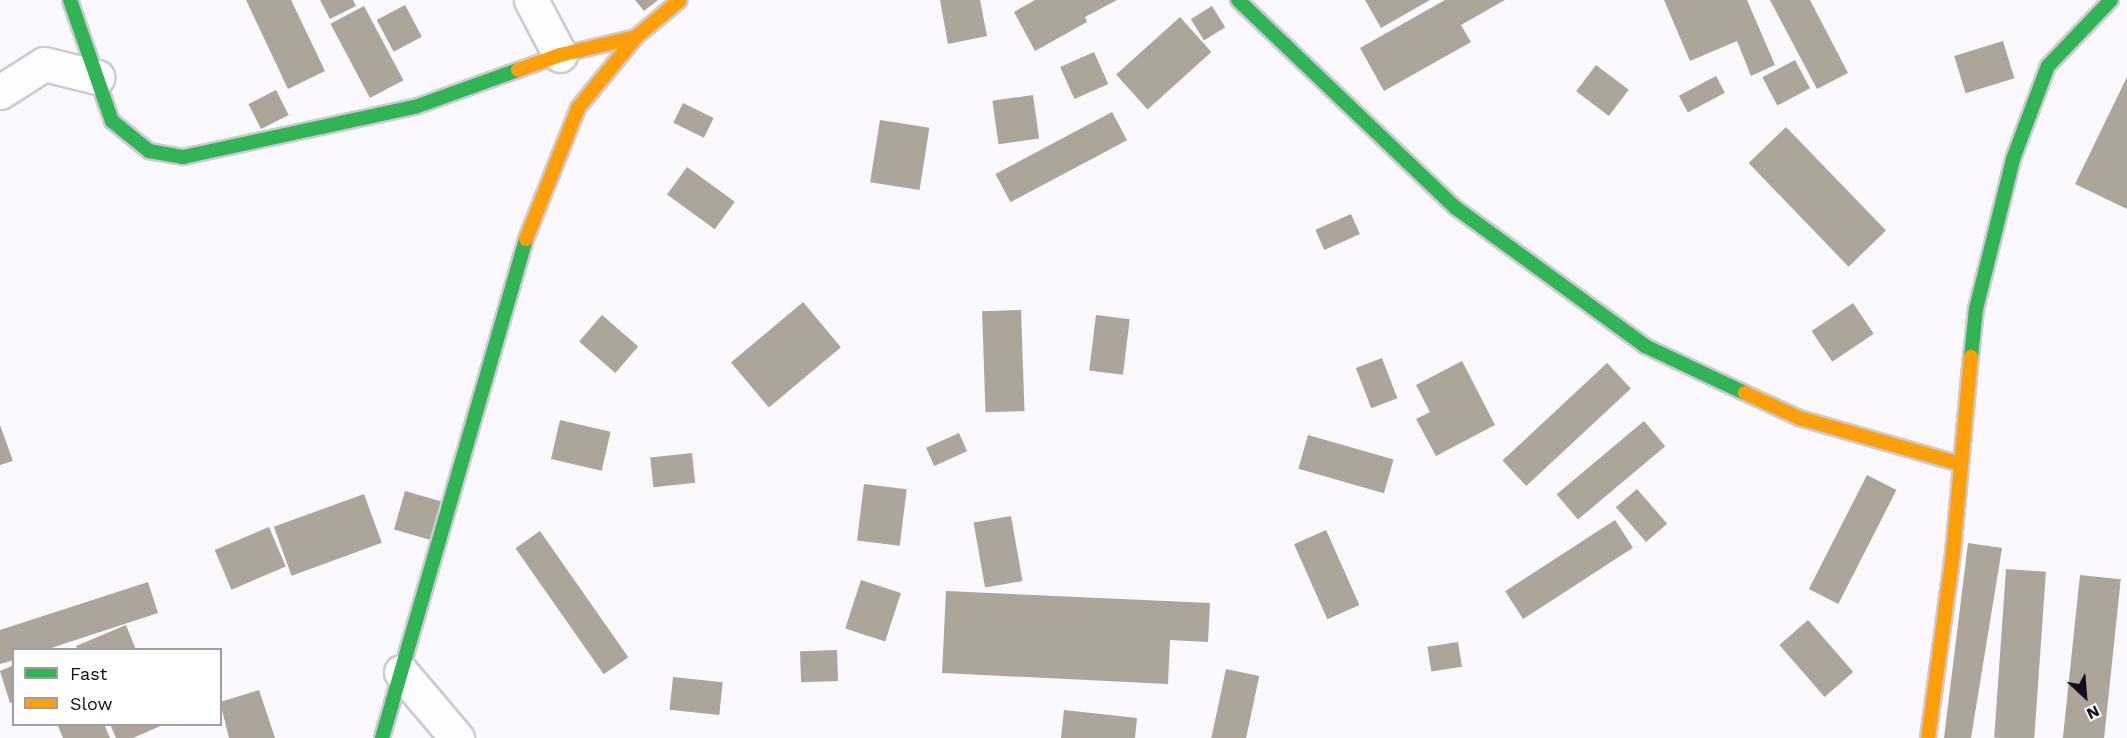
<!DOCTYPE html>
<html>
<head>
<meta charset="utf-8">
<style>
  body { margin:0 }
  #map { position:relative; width:2127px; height:738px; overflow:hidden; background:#fbf9fd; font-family:"Work Sans",sans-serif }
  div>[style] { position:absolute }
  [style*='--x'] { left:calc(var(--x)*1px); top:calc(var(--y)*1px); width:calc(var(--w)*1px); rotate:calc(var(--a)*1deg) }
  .building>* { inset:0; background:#ada59a; transform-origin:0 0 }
  .roads { filter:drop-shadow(2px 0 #cecad2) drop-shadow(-2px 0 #cecad2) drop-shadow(0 2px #cecad2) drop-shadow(0 -2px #cecad2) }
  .street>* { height:33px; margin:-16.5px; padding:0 16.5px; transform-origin:16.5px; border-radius:16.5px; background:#fefeff }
  .fast>* { height:14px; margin:-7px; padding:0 7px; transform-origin:7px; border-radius:7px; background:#30b455 }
  .slow>* { height:14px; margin:-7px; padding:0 7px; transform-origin:7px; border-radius:7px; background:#ff9f0a }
  span { translate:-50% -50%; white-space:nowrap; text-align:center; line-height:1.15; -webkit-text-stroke:6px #fff; paint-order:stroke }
  .legend { position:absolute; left:12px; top:648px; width:210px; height:78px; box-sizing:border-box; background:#fff; border:2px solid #a09ea3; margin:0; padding:8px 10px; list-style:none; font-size:18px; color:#120d18 }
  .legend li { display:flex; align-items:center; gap:12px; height:30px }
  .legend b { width:30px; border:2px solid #a09ea3 }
  .north { position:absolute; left:2055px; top:666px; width:60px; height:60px; -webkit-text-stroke:4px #fff; paint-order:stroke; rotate:154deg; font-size:16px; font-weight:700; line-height:24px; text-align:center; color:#120d18 }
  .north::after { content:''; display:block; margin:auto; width:21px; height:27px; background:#120d18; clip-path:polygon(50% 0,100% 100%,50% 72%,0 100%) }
</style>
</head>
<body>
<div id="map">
  <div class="building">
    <i style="clip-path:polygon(246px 0,291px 0,325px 71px,288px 89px)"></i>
    <i style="clip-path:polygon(320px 0,353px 0,356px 6px,330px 19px)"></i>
    <i style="clip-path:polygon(635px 0,658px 0,644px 11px)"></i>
    <i style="clip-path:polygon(940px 0,980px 0,987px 36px,948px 44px)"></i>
    <i style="clip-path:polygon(1035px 0,1117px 0,1085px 17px,1087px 22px,1035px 51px,1014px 12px)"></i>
    <i style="clip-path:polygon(1365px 0,1430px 0,1381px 28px)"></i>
    <i style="clip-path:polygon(1445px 0,1505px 0,1461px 25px,1471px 42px,1384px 91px,1360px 48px)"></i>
    <i style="clip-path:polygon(1664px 0,1747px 0,1775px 65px,1751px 76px,1737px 41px,1690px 61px)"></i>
    <i style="clip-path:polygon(1770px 0,1810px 0,1848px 73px,1817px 89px)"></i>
    <i style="left:405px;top:5px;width:36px;height:32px;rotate:62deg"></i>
    <i style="left:364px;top:6px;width:84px;height:38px;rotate:62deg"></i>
    <i style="left:1212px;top:6px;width:25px;height:25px;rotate:58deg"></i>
    <i style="left:1180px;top:17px;width:47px;height:86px;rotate:48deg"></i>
    <i style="left:2003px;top:41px;width:39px;height:51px;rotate:73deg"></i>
    <i style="left:1094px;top:52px;width:35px;height:37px;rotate:66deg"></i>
    <i style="left:1795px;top:60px;width:32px;height:37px;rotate:62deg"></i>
    <i style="left:1596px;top:65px;width:41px;height:33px;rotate:37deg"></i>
    <i style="left:1716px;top:76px;width:19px;height:42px;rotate:62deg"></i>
    <i style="clip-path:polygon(2127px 77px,2127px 209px,2075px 184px)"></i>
    <i style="left:276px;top:90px;width:28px;height:31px;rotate:63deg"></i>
    <i style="left:1033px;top:95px;width:44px;height:41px;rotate:82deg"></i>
    <i style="left:683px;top:103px;width:34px;height:22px;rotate:26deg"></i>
    <i style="left:1112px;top:112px;width:32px;height:132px;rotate:62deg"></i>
    <i style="left:880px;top:120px;width:50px;height:63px;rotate:9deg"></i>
    <i style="left:1786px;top:127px;width:144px;height:52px;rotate:46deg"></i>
    <i style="left:687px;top:167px;width:59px;height:34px;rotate:36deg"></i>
    <i style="left:1351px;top:214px;width:22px;height:39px;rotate:66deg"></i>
    <i style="left:803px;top:302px;width:59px;height:94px;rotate:50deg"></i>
    <i style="left:1853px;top:303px;width:37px;height:50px;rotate:56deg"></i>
    <i style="left:1021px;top:310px;width:101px;height:39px;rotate:88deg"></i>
    <i style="left:602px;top:315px;width:48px;height:35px;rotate:41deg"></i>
    <i style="left:1096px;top:315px;width:34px;height:56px;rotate:7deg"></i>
    <i style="left:1382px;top:358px;width:43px;height:28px;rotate:69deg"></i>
    <i style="clip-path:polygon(1462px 361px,1495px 425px,1436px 456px,1416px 419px,1430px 412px,1416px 385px)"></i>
    <i style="left:1607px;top:363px;width:35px;height:143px;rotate:47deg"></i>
    <i style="left:560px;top:420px;width:52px;height:40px;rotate:13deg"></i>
    <i style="left:1644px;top:421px;width:33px;height:114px;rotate:50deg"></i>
    <i style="clip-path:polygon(0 425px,13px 461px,0 465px)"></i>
    <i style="left:959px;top:433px;width:20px;height:36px;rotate:66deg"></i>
    <i style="left:1308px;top:435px;width:89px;height:35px;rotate:16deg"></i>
    <i style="left:692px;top:453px;width:30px;height:42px;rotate:84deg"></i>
    <i style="left:1867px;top:475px;width:33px;height:128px;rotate:27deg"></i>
    <i style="left:864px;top:484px;width:43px;height:57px;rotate:7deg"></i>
    <i style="left:1637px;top:489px;width:46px;height:28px;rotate:49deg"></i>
    <i style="left:405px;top:491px;width:41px;height:40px;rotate:16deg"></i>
    <i style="left:364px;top:494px;width:52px;height:96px;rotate:70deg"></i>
    <i style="left:1011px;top:516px;width:66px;height:38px;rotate:80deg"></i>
    <i style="left:1615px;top:520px;width:33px;height:131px;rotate:57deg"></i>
    <i style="left:269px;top:527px;width:43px;height:59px;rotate:67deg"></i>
    <i style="left:1326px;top:530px;width:82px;height:35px;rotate:66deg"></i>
    <i style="left:540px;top:531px;width:154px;height:30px;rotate:55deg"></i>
    <i style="clip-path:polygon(1968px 543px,2002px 548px,1971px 738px,1944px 738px)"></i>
    <i style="left:2006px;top:569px;width:40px;height:169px;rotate:4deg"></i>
    <i style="left:2080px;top:575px;width:41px;height:164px;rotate:6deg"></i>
    <i style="left:861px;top:580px;width:42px;height:51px;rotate:18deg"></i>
    <i style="clip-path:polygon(148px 582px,158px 613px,45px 650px,14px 650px,14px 660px,0 664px,0 630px)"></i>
    <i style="clip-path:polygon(946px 591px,1210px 603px,1208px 642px,1170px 640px,1168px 684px,942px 673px)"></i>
    <i style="left:1808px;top:620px;width:69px;height:38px;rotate:49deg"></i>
    <i style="clip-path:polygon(126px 625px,136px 650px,78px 650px,76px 646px)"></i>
    <i style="left:1458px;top:642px;width:25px;height:31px;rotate:81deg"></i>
    <i style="left:837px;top:650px;width:31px;height:37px;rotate:88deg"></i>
    <i style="clip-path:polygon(14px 665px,14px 702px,10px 703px,0 671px)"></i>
    <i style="left:1226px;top:669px;width:34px;height:71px;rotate:12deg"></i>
    <i style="left:673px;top:677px;width:50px;height:33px;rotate:6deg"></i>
    <i style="clip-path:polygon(259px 690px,275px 738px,229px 738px,220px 702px)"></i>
    <i style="clip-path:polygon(1064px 710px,1137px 718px,1135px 738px,1061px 738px)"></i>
    <i style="clip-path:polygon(57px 724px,104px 724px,110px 738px,63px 738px)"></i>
    <i style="clip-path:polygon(110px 724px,165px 724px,133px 738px,116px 738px)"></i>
  </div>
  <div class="roads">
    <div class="street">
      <i style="--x:531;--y:0;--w:62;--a:62.2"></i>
      <i style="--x:0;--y:92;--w:52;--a:-32.5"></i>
      <i style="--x:44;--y:64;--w:55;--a:13.8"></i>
      <i style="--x:401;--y:672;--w:87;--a:49.7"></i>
    </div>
    <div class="fast">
      <i style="--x:70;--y:0;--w:128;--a:70.9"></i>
      <i style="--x:112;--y:121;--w:48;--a:39"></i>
      <i style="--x:149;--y:151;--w:35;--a:10"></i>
      <i style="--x:183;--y:157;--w:237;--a:-12.2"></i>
      <i style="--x:415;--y:107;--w:109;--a:-19.8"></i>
      <i style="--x:1238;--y:0;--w:301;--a:43.7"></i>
      <i style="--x:1456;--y:208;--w:234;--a:36.1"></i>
      <i style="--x:1645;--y:346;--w:110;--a:25.2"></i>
      <i style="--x:1971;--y:357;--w:48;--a:-84.1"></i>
      <i style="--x:1976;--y:309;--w:154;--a:-76.1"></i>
      <i style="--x:2013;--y:159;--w:99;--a:-69.4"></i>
      <i style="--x:2048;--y:66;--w:91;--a:-46.3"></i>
      <i style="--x:382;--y:738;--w:519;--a:-73.9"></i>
    </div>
    <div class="slow">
      <i style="--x:518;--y:70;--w:45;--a:-19.7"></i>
      <i style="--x:560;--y:55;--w:78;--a:-13.3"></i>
      <i style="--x:526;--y:239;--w:141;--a:-68.3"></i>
      <i style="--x:578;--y:108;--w:92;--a:-50.8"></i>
      <i style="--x:636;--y:37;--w:57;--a:-40.1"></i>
      <i style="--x:1745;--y:393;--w:60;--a:24.8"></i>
      <i style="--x:1799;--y:418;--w:168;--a:15.9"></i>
      <i style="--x:1928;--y:738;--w:187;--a:-82.3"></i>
      <i style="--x:1953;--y:553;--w:197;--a:-84.8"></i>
    </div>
  </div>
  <ul class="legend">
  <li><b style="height:8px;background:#30b455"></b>Fast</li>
  <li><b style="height:8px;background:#ff9f0a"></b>Slow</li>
  </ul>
  <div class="north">N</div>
</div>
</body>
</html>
